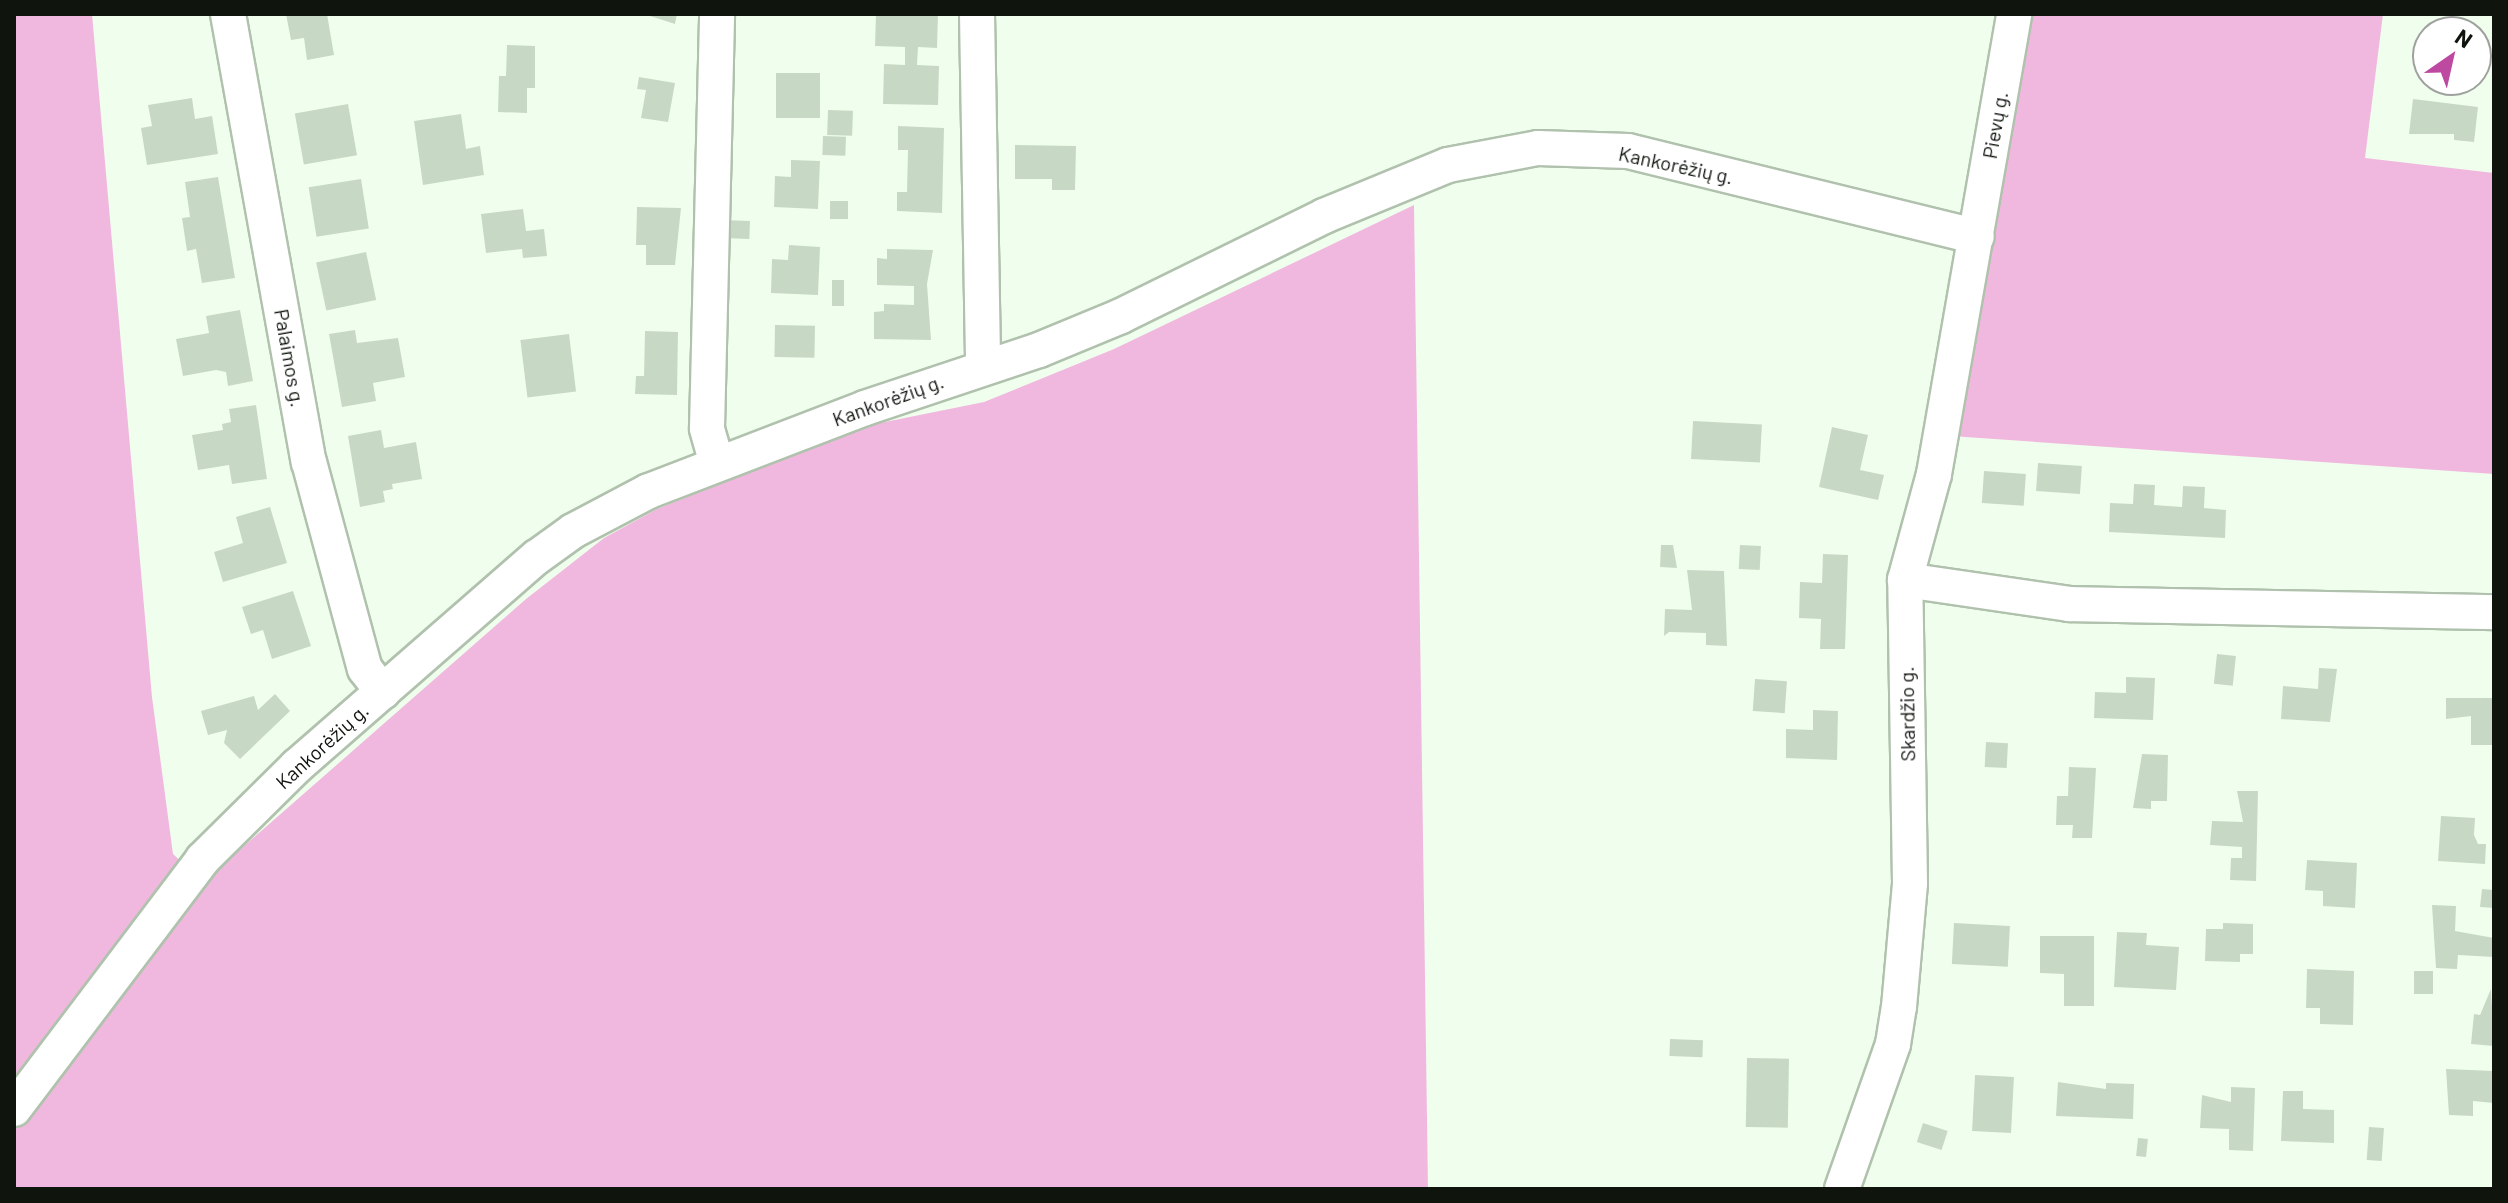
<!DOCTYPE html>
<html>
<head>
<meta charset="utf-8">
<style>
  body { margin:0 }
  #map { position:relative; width:2508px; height:1203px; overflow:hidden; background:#f0ffed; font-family:Barlow,sans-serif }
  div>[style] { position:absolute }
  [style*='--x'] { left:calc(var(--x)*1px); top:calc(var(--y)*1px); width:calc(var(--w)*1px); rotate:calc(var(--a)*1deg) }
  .green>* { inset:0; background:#f1b8df }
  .building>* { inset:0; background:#c7d9c4; transform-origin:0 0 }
  .roads { filter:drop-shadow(2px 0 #b0c2ad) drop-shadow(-2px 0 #b0c2ad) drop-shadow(0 2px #b0c2ad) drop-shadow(0 -2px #b0c2ad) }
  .minor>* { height:34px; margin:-17px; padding:0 17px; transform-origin:17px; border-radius:17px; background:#fff }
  span { translate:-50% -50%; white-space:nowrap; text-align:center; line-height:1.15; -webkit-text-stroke:6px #fff; paint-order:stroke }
  .street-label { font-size:20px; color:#0f150d }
  .frame { position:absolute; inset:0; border:16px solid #0f150d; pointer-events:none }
  .north { position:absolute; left:2412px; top:16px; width:80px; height:80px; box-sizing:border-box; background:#fff; border:2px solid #9fa19e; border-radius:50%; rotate:34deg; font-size:22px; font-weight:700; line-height:32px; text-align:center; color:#0f150d }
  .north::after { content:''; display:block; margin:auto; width:28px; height:36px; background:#be49a0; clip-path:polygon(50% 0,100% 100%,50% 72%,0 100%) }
</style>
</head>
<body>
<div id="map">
  <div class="green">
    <i style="clip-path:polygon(14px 14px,92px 14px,152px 697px,173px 854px,203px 882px,526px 599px,604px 538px,657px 509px,865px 426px,984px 402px,1114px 349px,1414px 205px,1428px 1189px,14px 1189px)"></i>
    <i style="clip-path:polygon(2022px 14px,2383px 14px,2365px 158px,2494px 173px,2494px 474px,1951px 436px)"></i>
  </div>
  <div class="building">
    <i style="clip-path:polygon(286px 14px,327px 14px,334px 55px,307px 60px,304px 38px,291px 40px)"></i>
    <i style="clip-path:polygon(644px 14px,677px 14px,675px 24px)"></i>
    <i style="clip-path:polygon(876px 14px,938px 14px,937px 48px,918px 47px,917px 65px,939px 66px,938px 105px,883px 104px,884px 64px,905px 65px,905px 47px,875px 46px)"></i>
    <i style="clip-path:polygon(507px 45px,535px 46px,535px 88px,527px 88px,527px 113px,498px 112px,499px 76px,506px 76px)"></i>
    <i style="left:776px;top:73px;width:44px;height:45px"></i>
    <i style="clip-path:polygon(639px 77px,675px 83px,668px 122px,641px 118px,646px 90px,637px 89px)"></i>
    <i style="clip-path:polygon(192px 98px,195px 119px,212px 116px,218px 154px,147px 165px,141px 128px,152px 126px,148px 105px)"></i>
    <i style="clip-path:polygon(2413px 99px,2478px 107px,2474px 142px,2454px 140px,2454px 134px,2409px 134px)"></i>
    <i style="left:348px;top:104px;width:52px;height:54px;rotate:80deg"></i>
    <i style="left:828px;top:110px;width:25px;height:25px;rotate:2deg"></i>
    <i style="clip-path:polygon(461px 114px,466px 149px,480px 146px,484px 175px,423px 185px,414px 121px)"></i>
    <i style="clip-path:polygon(898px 126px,944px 128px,942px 213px,897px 211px,897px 192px,907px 192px,908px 150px,898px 150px)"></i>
    <i style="left:823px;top:136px;width:23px;height:19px;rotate:2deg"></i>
    <i style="clip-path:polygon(1015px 145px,1076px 146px,1075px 190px,1052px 190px,1052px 179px,1015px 179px)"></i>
    <i style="clip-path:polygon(791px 160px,820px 161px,818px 209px,774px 207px,775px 176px,791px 177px)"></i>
    <i style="clip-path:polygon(218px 177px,235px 278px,202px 283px,196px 249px,187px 251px,182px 218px,190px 217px,185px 182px)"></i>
    <i style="left:361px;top:179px;width:50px;height:53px;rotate:81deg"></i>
    <i style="left:830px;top:201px;width:18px;height:18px"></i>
    <i style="clip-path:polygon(637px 207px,681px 208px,675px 265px,646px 265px,646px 245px,636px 245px)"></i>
    <i style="clip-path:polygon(523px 209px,526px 231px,544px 229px,547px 256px,523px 258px,522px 249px,486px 253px,481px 214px)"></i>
    <i style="left:722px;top:220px;width:28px;height:18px;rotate:2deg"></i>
    <i style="clip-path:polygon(789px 245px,820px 247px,818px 295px,771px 293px,772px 259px,788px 260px)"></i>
    <i style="clip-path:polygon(887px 249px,933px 250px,927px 284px,931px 340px,874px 339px,874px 312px,884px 311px,884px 304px,914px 305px,914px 286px,877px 285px,877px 258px,887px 259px)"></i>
    <i style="left:366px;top:252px;width:49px;height:51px;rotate:78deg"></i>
    <i style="left:832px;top:280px;width:12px;height:26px"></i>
    <i style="clip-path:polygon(240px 310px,253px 381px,228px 386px,226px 372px,216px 370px,183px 376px,176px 339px,209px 333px,206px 316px)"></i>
    <i style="left:775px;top:325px;width:40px;height:32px;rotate:1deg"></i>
    <i style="clip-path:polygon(355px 330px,357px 343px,398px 338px,405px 377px,373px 383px,376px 401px,342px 407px,329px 334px)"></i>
    <i style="clip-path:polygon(645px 331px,678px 332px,677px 395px,635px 394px,636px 376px,644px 376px)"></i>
    <i style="left:569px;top:334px;width:58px;height:49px;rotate:83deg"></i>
    <i style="clip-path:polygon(256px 405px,267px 479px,232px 484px,229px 465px,198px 470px,192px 435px,223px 430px,222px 424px,231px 422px,229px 409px)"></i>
    <i style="left:1693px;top:421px;width:69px;height:38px;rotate:3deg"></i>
    <i style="clip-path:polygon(1832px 427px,1868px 435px,1860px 470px,1884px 475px,1878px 500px,1819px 487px)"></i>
    <i style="clip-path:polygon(381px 430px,384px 448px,416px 442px,422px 479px,392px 484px,393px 489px,383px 491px,385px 502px,360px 507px,348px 436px)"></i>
    <i style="left:2038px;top:463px;width:44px;height:28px;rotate:4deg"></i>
    <i style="left:1984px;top:471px;width:42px;height:32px;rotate:4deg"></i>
    <i style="clip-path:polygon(2134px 484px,2155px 485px,2154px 505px,2182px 507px,2183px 486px,2205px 487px,2204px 508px,2226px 510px,2225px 538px,2109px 532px,2110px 503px,2133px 504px)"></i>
    <i style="clip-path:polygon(270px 507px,287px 563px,223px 582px,214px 552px,243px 543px,236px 517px)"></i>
    <i style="clip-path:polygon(1661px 545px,1673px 545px,1677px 568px,1660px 567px)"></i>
    <i style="left:1740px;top:545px;width:21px;height:24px;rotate:3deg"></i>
    <i style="clip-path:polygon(1823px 554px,1848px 555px,1845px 649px,1820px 649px,1821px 619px,1799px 618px,1800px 582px,1822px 583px)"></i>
    <i style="clip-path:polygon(1687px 570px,1724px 571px,1727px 646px,1706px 645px,1706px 633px,1669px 632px,1664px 636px,1665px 609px,1692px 610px)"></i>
    <i style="clip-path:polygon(293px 591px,311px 646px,272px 659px,263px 630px,251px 634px,242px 607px)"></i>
    <i style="left:2217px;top:654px;width:19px;height:30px;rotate:6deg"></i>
    <i style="clip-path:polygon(2319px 668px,2337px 669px,2330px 722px,2281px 719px,2283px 686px,2318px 689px)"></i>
    <i style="clip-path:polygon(2126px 677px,2155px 678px,2153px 720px,2094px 718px,2095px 692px,2126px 693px)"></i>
    <i style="left:1755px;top:679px;width:32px;height:32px;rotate:4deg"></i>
    <i style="clip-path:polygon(275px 694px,290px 711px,240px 759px,224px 743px,227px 730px,208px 735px,201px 711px,254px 696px,258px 710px)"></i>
    <i style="clip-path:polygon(2446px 698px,2494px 698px,2494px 745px,2471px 745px,2471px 716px,2446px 719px)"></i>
    <i style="clip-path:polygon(1813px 710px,1838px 711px,1837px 760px,1786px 758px,1786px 729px,1813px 730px)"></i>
    <i style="left:1986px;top:742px;width:22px;height:25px;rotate:3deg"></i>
    <i style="clip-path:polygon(2142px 754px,2168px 755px,2167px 801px,2151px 801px,2151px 809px,2133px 808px)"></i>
    <i style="clip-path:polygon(2069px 767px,2096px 768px,2092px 838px,2072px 838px,2073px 825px,2056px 825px,2057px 796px,2068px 796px)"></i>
    <i style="clip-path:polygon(2237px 791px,2258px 791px,2256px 881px,2230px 880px,2231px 858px,2242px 858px,2242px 847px,2210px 845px,2212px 821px,2243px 822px)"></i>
    <i style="clip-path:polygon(2441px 816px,2475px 818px,2474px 835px,2478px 844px,2486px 844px,2485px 864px,2438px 861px)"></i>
    <i style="clip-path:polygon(2307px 860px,2357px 863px,2355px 908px,2323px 906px,2323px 891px,2305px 890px)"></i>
    <i style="clip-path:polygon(2482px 889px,2494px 890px,2494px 908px,2480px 907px)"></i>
    <i style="clip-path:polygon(2432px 905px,2456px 906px,2455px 931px,2494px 938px,2494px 957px,2458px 955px,2457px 969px,2436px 968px)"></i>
    <i style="left:1954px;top:923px;width:56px;height:41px;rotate:3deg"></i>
    <i style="clip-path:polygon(2223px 923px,2253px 924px,2253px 954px,2240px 954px,2240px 962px,2205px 961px,2206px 929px,2223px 929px)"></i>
    <i style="clip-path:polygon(2117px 932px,2147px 933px,2146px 945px,2179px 947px,2176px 990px,2114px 987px)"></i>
    <i style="clip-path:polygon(2040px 936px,2094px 936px,2094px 1006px,2064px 1006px,2064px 974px,2040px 973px)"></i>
    <i style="clip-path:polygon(2307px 969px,2354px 971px,2353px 1025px,2320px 1024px,2320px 1008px,2306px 1008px)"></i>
    <i style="left:2414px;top:971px;width:19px;height:23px"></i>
    <i style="clip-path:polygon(2491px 989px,2494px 1046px,2471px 1044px,2474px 1014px,2480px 1015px)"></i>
    <i style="left:1670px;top:1039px;width:33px;height:17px;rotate:2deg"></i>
    <i style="left:1747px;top:1058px;width:42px;height:69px;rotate:1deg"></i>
    <i style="clip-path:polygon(2446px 1069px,2494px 1071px,2494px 1103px,2473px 1101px,2473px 1116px,2449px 1115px)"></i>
    <i style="left:1975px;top:1075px;width:39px;height:56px;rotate:3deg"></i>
    <i style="clip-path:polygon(2058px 1082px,2106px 1089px,2106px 1083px,2134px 1084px,2133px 1119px,2056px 1116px)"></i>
    <i style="clip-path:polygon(2231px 1087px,2255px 1088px,2253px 1151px,2229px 1150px,2229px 1129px,2200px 1128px,2202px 1095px,2231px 1102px)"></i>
    <i style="clip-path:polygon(2283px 1091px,2303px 1091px,2303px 1109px,2334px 1110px,2334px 1143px,2281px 1141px)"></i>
    <i style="left:1923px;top:1123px;width:26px;height:20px;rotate:18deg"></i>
    <i style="left:2369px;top:1127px;width:15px;height:33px;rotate:4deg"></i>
    <i style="left:2138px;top:1138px;width:10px;height:18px;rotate:6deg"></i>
  </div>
  <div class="roads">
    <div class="minor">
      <i style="--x:228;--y:14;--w:455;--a:79.8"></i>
      <i style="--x:309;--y:462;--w:214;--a:74.9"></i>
      <i style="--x:365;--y:669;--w:29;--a:52"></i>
      <i style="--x:977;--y:14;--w:352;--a:89"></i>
      <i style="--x:717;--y:464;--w:37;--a:-106"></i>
      <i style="--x:707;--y:428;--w:414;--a:-88.6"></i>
      <i style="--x:1905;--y:580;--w:166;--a:8.3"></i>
      <i style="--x:2069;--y:604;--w:425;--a:1.1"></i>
      <i style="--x:14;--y:1109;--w:313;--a:-52.9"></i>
      <i style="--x:203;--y:859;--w:132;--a:-44.7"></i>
      <i style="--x:297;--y:766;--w:318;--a:-41.1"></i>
      <i style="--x:537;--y:557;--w:44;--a:-35.8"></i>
      <i style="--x:573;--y:531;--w:86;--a:-27.8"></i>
      <i style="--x:649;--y:491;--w:231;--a:-21"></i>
      <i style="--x:865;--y:408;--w:183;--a:-18.4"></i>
      <i style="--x:1039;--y:350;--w:89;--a:-22.5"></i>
      <i style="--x:1121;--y:316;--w:226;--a:-26.2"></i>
      <i style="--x:1324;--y:216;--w:134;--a:-22.4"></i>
      <i style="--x:1448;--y:165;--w:92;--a:-10.7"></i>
      <i style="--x:1538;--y:148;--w:90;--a:1.9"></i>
      <i style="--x:1628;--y:151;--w:359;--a:13.8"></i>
      <i style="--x:1842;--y:1189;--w:154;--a:-70.6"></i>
      <i style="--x:1893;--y:1044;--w:37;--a:-81"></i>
      <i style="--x:1899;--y:1007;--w:124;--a:-84.9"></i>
      <i style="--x:1910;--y:883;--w:303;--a:-90.9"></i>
      <i style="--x:1905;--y:580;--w:110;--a:-74.7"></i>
      <i style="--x:1934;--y:474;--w:467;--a:-80.1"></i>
    </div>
  </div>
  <div class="street-label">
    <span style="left:1995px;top:125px;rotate:-80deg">Pievų g.</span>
    <span style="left:1676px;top:165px;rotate:12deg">Kankorėžių g.</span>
    <span style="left:290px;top:358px;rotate:80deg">Palaimos g.</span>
    <span style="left:888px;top:400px;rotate:-20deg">Kankorėžių g.</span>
    <span style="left:1907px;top:714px;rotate:-91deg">Skardžio g.</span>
    <span style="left:322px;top:746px;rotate:-42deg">Kankorėžių g.</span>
  </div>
  <div class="frame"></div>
  <div class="north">N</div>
</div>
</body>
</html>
